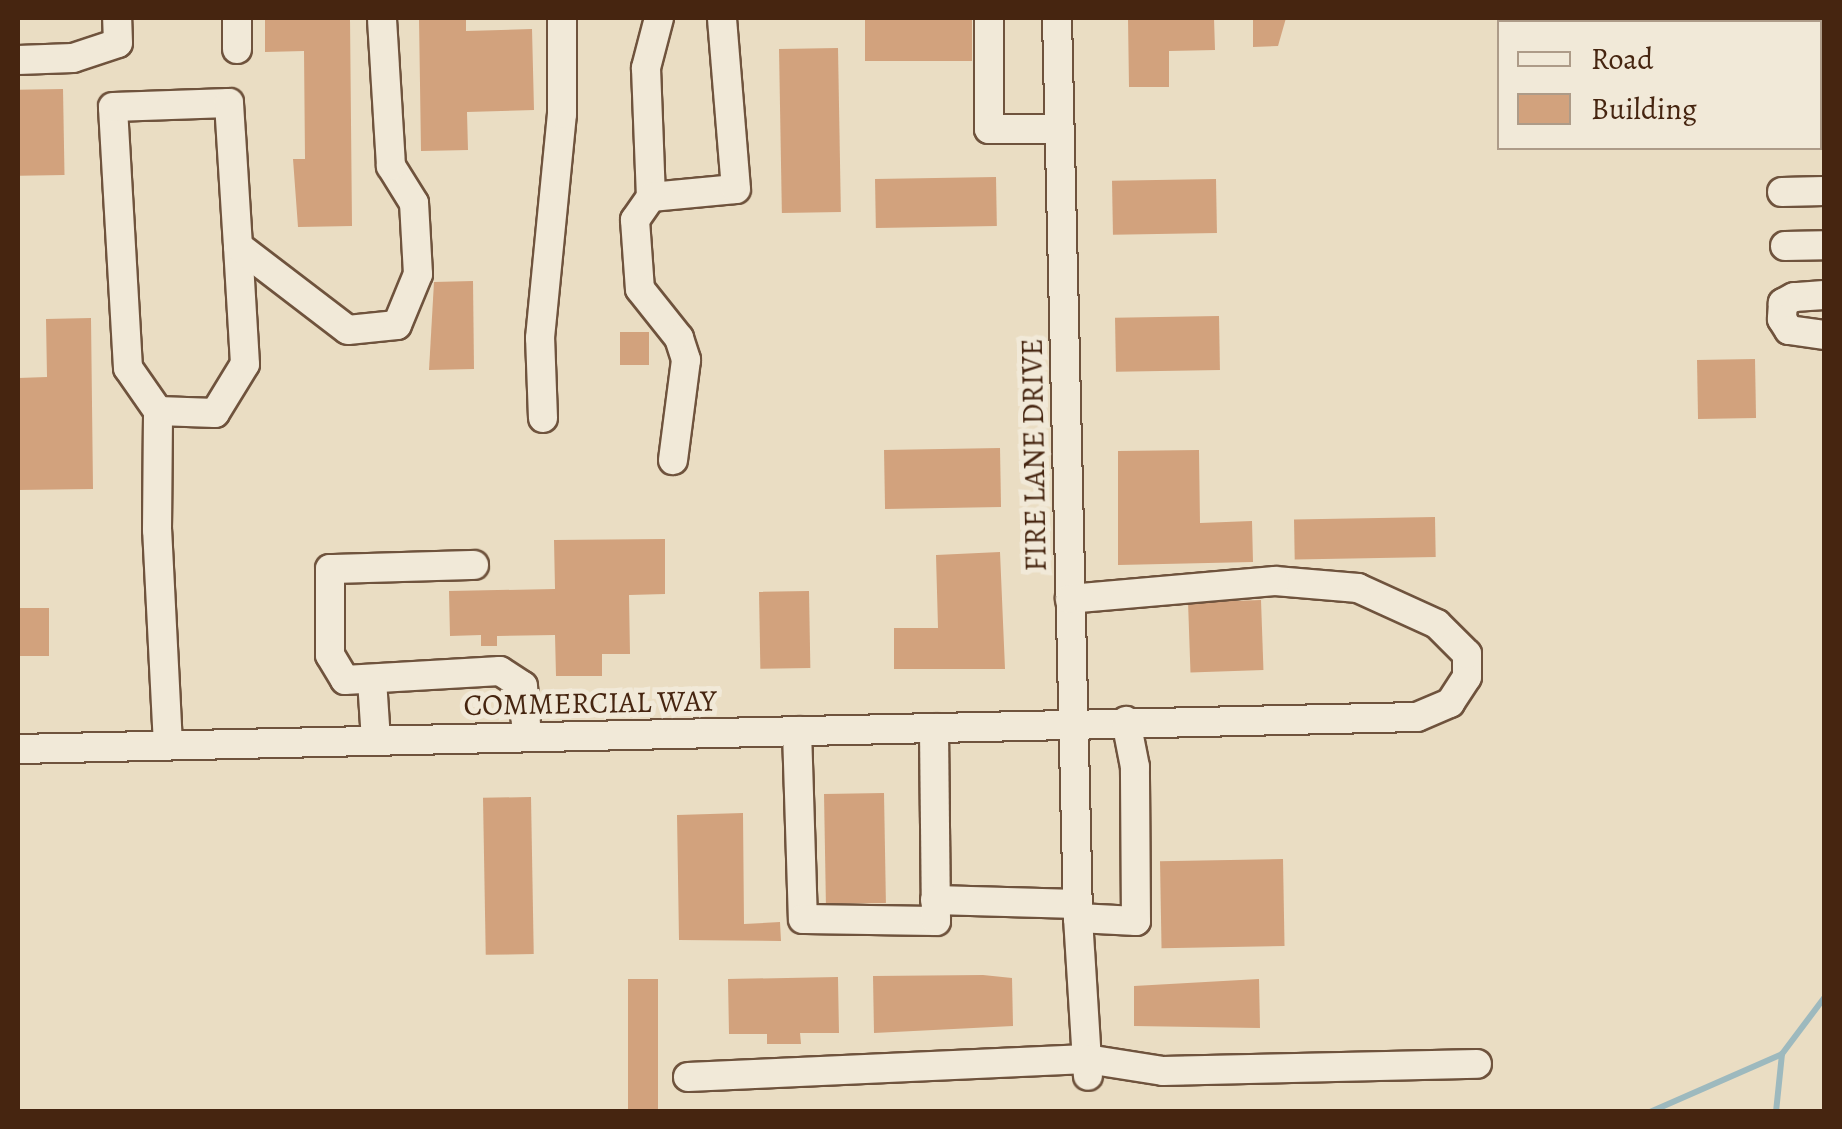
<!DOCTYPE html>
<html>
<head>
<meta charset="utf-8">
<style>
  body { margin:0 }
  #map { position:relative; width:1842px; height:1129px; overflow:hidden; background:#eaddc3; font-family:Alegreya,serif }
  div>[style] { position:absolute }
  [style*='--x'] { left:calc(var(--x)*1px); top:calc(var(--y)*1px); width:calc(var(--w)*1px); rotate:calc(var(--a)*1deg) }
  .stream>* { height:6px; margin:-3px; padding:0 3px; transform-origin:3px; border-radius:3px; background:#9db9be }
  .building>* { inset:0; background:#d2a27d; transform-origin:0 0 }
  .roads { filter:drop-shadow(2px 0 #6f533d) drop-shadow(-2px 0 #6f533d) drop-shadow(0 2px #6f533d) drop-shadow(0 -2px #6f533d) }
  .minor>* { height:28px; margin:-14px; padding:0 14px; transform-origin:14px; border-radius:14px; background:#f1e9d8 }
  span { translate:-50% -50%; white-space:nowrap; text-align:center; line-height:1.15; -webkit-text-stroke:10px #f1e9d8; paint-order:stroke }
  .street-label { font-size:30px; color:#462510 }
  .frame { position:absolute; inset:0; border:20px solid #462510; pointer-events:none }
  .legend { position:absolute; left:1497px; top:20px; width:325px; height:130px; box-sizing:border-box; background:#f1e9d8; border:2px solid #ad9b88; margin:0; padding:12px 18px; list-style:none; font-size:30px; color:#462510 }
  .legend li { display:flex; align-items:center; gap:20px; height:50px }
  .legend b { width:50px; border:2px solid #ad9b88 }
</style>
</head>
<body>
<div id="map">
  <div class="stream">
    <i style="--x:1650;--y:1112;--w:144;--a:-23.7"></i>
    <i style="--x:1782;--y:1054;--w:70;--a:-53.1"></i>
    <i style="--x:1776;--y:1112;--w:58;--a:-84.1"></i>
  </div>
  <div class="building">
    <i style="clip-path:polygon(265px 18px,350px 18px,352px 226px,298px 227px,293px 159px,305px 159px,304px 51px,265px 52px)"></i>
    <i style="clip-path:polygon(419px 18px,466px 18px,466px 31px,532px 29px,534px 110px,467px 112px,468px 150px,421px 151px)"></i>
    <i style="left:865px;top:18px;width:107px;height:43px"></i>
    <i style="clip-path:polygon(1128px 18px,1214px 18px,1215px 50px,1169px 51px,1169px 87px,1129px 87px)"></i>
    <i style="clip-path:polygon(1253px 18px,1286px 18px,1278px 46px,1253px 47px)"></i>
    <i style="left:838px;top:48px;width:164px;height:59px;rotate:89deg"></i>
    <i style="left:63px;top:89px;width:86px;height:45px;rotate:89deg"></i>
    <i style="left:996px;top:177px;width:49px;height:121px;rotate:89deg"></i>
    <i style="left:1216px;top:179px;width:54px;height:104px;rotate:89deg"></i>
    <i style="clip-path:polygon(473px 281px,474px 369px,429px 370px,434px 282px)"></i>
    <i style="left:1219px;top:316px;width:54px;height:104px;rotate:89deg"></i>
    <i style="clip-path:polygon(91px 318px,93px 489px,18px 490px,18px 378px,47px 377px,46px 319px)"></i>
    <i style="left:620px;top:332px;width:29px;height:33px"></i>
    <i style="left:1755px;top:359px;width:59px;height:58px;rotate:89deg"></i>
    <i style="left:1000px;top:448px;width:59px;height:116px;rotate:89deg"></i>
    <i style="clip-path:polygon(1199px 450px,1200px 523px,1252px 521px,1253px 562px,1118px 565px,1118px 451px)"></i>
    <i style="left:1435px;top:517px;width:40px;height:141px;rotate:89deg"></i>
    <i style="clip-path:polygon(665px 539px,665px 594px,629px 595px,630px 654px,602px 654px,602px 676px,556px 676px,555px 635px,497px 636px,497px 646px,481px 646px,481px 635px,450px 636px,449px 591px,555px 589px,554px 540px)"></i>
    <i style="clip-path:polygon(1000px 552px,1005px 669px,894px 669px,894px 628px,938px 628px,936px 555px)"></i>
    <i style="left:809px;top:591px;width:77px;height:50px;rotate:89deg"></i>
    <i style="left:1261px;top:600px;width:70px;height:73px;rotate:88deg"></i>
    <i style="left:18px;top:608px;width:31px;height:48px"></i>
    <i style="left:884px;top:793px;width:110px;height:60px;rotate:89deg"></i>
    <i style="left:531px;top:797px;width:157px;height:48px;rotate:89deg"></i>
    <i style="clip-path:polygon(743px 813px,744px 924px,780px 922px,781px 941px,679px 940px,677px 815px)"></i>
    <i style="left:1283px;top:859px;width:87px;height:123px;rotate:89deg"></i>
    <i style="clip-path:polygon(983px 975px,1012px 978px,1013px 1026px,874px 1033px,873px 976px)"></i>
    <i style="clip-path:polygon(838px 977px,839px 1033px,800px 1033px,801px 1044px,767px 1044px,767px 1034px,729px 1034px,728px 979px)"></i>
    <i style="left:628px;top:979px;width:30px;height:133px"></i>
    <i style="clip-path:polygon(1259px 979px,1260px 1028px,1134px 1026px,1134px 986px)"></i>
  </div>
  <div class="roads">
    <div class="minor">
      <i style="--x:659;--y:18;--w:52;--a:104.6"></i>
      <i style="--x:646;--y:68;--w:129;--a:87.8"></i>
      <i style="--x:651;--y:197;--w:85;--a:-5.4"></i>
      <i style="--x:736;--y:189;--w:172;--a:-94.7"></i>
      <i style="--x:989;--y:18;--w:111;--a:90"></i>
      <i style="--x:989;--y:129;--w:70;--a:0"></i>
      <i style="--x:1057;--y:18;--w:900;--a:88.66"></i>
      <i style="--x:1078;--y:918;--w:158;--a:86.4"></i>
      <i style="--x:1800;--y:18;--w:4;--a:76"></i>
      <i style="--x:237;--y:49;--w:31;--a:-90"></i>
      <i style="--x:1820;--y:49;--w:4;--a:27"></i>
      <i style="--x:18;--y:60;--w:55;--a:-2.1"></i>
      <i style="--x:73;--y:58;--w:47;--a:-18.4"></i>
      <i style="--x:118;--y:43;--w:25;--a:-92"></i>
      <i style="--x:1782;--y:192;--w:42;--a:-1.4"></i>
      <i style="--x:651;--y:197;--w:28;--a:125"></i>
      <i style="--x:635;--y:220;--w:69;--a:85.9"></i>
      <i style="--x:640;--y:289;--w:63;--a:51.5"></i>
      <i style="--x:679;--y:338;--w:23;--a:72"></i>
      <i style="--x:686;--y:360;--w:101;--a:97.4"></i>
      <i style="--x:1785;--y:246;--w:39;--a:-1"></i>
      <i style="--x:1824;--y:295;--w:30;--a:176"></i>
      <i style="--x:1794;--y:297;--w:13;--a:151"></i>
      <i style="--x:1783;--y:303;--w:16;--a:94"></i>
      <i style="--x:1782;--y:319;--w:13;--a:58"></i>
      <i style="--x:1789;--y:330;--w:35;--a:8"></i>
      <i style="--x:158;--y:411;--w:57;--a:2"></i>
      <i style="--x:215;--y:413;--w:57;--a:-58.5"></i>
      <i style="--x:245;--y:364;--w:118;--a:-93.4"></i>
      <i style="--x:543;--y:418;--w:80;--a:-92.1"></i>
      <i style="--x:540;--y:338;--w:225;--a:-84.4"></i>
      <i style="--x:562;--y:114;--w:96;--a:-90"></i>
      <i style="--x:474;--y:565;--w:144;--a:178.4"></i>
      <i style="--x:330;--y:569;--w:86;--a:90"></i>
      <i style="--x:330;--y:655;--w:29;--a:59"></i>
      <i style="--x:345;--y:680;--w:155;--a:-3.3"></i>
      <i style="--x:500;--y:671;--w:27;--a:33"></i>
      <i style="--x:523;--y:686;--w:51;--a:85.5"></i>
      <i style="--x:372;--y:680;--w:61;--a:86.2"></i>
      <i style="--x:797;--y:731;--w:188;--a:88.2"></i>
      <i style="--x:803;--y:919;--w:133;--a:0.9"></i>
      <i style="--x:936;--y:921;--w:193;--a:-90.6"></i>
      <i style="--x:168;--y:745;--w:215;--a:-92.9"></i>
      <i style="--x:157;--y:530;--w:119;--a:-89.5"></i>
      <i style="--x:158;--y:411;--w:52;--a:-124.9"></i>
      <i style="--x:128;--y:368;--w:261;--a:-93.3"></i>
      <i style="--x:113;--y:107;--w:116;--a:-2"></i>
      <i style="--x:229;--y:103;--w:143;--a:86.4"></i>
      <i style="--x:238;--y:246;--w:138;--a:37.4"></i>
      <i style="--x:348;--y:330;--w:49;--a:-5.8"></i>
      <i style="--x:397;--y:325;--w:55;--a:-67.6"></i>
      <i style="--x:418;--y:274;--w:71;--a:-93.2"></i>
      <i style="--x:414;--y:203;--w:44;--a:-121.9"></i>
      <i style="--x:391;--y:166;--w:148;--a:-93.5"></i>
      <i style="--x:18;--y:749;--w:1399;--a:-1.31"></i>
      <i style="--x:1417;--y:717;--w:36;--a:-23"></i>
      <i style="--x:1450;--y:703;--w:31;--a:-57"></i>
      <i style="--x:1467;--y:677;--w:23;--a:-90"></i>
      <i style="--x:1467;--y:654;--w:42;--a:-135"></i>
      <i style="--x:1437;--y:624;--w:87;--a:-155.5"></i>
      <i style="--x:1358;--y:588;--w:83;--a:-175.2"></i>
      <i style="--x:1275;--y:581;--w:206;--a:175"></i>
      <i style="--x:935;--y:900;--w:142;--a:1.6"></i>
      <i style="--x:1078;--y:918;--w:58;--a:3"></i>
      <i style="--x:1136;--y:921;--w:154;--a:-90.4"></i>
      <i style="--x:1135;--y:767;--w:47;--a:-101.1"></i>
      <i style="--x:688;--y:1077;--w:399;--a:-2.6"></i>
      <i style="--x:1087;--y:1059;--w:77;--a:9"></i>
      <i style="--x:1163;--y:1071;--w:314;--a:-1.3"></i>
    </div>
  </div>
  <div class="street-label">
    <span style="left:1034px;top:455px;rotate:-91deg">FIRE LANE DRIVE</span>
    <span style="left:590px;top:703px;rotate:-1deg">COMMERCIAL WAY</span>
  </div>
  <div class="frame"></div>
  <ul class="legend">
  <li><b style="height:12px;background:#f1e9d8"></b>Road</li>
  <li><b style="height:28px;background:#d2a27d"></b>Building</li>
  </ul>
</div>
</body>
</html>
